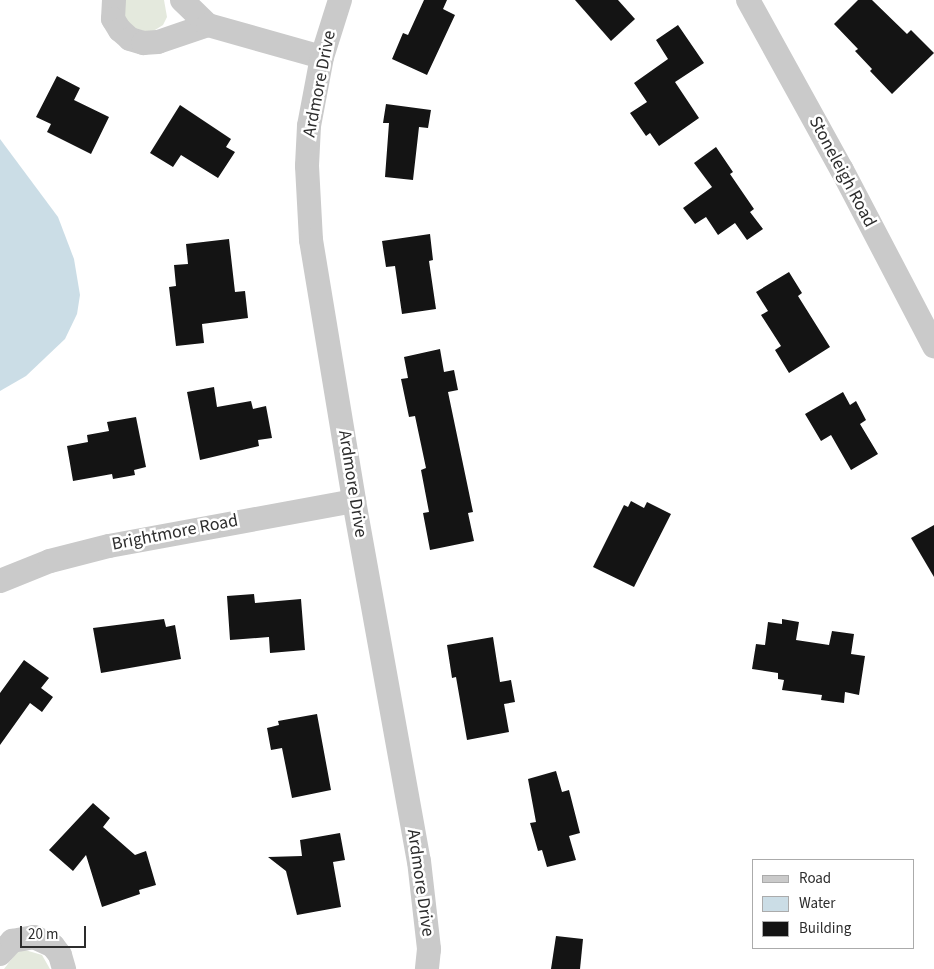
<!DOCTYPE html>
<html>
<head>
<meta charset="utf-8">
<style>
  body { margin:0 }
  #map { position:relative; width:934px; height:969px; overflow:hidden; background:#fff; font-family:"Source Sans 3",sans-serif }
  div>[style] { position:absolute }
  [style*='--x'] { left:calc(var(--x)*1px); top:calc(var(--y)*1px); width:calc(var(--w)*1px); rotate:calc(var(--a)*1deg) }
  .green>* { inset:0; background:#e4e9dd }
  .water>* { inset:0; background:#cbdde6 }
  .building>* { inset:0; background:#141414 }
  .street>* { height:24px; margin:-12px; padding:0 12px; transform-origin:12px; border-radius:12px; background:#cacaca }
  span { translate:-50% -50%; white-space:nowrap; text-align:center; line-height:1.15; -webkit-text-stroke:5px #fff; paint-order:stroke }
  .street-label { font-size:18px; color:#2d2d2d }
  .legend { position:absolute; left:752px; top:859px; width:162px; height:90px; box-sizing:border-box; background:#fff; border:1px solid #ababab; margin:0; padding:6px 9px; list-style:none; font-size:15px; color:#2d2d2d }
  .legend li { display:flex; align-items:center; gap:10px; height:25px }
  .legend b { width:25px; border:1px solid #ababab }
  .scale { position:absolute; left:20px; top:926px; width:66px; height:22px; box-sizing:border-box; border:2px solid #2d2d2d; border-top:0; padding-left:6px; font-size:15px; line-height:18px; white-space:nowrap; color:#2d2d2d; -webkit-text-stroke:4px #fff; paint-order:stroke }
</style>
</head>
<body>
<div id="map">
  <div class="green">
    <i style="clip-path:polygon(125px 0,164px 0,167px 17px,163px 25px,147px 35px,123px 22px)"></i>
    <i style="clip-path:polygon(25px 950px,42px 955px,50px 969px,4px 969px,17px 952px)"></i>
  </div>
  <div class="water">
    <i style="clip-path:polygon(0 139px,58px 217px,74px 259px,80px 295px,77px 314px,65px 339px,26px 376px,0 391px)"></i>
  </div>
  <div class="building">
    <i style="clip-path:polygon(424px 0,447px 0,443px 9px,455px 15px,427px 75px,392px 59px,403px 33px,408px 35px)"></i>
    <i style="clip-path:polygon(575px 0,618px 0,635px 19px,611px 41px)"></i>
    <i style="clip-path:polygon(858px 0,872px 0,907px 34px,911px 30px,934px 53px,892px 94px,870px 71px,872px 69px,855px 51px,858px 49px,834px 24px)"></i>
    <i style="clip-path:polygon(678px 25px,704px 63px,675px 82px,699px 118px,659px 146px,650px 133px,646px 136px,630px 113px,647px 102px,634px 83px,668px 59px,656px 40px)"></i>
    <i style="clip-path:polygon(57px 76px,80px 88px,74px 100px,109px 117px,91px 154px,47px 132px,51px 124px,36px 117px)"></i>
    <i style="clip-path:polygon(386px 104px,431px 110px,428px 128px,419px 127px,413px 180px,385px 177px,389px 123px,383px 123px)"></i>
    <i style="clip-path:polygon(180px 105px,231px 139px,226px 147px,235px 152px,218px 178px,181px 155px,173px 167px,150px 153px)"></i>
    <i style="clip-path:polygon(716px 147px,733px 172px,730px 174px,754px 209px,750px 212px,763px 229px,747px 240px,735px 223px,718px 235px,706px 217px,695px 224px,683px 208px,712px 187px,694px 163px)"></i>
    <i style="clip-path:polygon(430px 234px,433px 260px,429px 261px,436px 309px,402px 314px,395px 266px,386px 267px,382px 241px)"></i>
    <i style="clip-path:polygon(229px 239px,235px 292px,245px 291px,248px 318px,202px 324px,204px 343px,176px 346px,169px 287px,176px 286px,174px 265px,188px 264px,186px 244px)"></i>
    <i style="clip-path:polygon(789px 272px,802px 293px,798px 296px,830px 347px,789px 373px,775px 350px,781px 346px,761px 315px,768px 311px,756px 292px)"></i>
    <i style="clip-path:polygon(440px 349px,444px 372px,454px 370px,458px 390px,448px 392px,473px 512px,468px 513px,474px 541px,430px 550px,423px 513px,429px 512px,421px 470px,426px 468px,415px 416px,409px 417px,401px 379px,408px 378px,404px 357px)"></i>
    <i style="clip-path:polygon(214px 387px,217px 407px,251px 401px,253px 409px,266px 406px,272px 438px,258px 440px,259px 446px,200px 460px,187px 392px)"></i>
    <i style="clip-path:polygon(843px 392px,850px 405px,856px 401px,866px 420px,860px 424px,878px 454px,851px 470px,831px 435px,821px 441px,805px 414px)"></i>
    <i style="clip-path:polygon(136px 417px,146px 467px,134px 470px,135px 475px,113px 479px,112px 474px,73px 481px,67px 446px,88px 442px,87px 435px,109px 431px,107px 422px)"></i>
    <i style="clip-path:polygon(631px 501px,644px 508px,647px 502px,671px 514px,634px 587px,593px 567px,624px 505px,628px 507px)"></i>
    <i style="clip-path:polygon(934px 525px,934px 577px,911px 538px)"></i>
    <i style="clip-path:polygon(254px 594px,255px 603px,301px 599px,305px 650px,270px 653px,269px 637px,230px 640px,227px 596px)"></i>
    <i style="clip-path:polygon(164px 619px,166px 627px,175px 625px,181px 659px,101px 673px,93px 628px)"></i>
    <i style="clip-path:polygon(782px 619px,799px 622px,796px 640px,829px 645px,832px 631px,854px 634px,851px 654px,865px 656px,859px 695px,845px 692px,844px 703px,821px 700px,822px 695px,782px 690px,784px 680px,778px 679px,778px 673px,752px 669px,756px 644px,765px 645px,768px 622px,782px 624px)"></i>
    <i style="clip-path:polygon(493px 637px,500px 682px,511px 680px,515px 702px,504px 704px,509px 732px,467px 740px,456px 677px,452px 678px,447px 645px)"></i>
    <i style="clip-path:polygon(24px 660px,49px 678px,41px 688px,53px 697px,42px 712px,30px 703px,0 745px,0 693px)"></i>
    <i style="clip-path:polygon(317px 714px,331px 790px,292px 798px,282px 748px,271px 750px,267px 728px,279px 725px,278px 721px)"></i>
    <i style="clip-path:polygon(556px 771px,562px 792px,569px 790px,580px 833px,569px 836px,576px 860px,547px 867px,542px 850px,538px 851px,530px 823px,536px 822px,528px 779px)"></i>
    <i style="clip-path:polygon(93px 803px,110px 818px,103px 827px,135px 855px,146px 851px,156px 885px,139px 890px,140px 894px,102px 907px,86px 855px,73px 871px,49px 850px)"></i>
    <i style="clip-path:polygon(340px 833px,345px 860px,333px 862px,341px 907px,297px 915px,286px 871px,268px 857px,302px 856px,300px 840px)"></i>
    <i style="clip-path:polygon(556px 936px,583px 939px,580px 969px,551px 969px)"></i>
  </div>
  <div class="street">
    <i style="--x:114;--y:0;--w:19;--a:93"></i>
    <i style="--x:113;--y:19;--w:13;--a:58"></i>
    <i style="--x:120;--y:30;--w:13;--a:42"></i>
    <i style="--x:130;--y:39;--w:14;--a:17"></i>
    <i style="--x:143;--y:43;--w:15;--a:-4"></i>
    <i style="--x:158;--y:42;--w:53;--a:-18.8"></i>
    <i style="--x:182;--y:0;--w:36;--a:44"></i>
    <i style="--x:208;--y:25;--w:118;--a:15.7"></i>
    <i style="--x:340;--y:0;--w:60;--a:107.5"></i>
    <i style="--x:322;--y:57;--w:70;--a:100.7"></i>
    <i style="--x:309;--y:126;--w:40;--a:92.9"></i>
    <i style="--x:307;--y:166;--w:74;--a:86.9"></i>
    <i style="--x:311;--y:240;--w:265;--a:80.6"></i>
    <i style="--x:354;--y:501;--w:366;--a:79.8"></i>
    <i style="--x:419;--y:861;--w:89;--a:83.5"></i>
    <i style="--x:429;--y:949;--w:20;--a:96"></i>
    <i style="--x:748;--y:0;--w:194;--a:61.1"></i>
    <i style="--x:842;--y:170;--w:199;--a:62.4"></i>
    <i style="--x:0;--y:581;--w:54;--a:-21.8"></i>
    <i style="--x:50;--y:561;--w:61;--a:-14.3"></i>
    <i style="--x:109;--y:546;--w:249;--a:-10.4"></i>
    <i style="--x:0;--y:954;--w:18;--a:-47"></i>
    <i style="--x:12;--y:941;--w:22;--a:-10"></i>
    <i style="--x:34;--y:937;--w:21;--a:25"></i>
    <i style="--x:53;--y:946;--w:11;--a:52"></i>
    <i style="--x:60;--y:955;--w:15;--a:74"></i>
  </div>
  <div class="street-label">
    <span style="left:320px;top:84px;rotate:-79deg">Ardmore Drive</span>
    <span style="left:842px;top:172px;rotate:62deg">Stoneleigh Road</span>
    <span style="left:352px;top:484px;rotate:81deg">Ardmore Drive</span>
    <span style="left:175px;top:533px;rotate:-11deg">Brightmore Road</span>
    <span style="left:420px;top:883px;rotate:82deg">Ardmore Drive</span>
  </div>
  <ul class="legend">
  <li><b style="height:6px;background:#cacaca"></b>Road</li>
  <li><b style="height:14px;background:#cbdde6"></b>Water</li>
  <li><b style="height:14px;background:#141414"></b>Building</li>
  </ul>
  <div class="scale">20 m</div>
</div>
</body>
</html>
